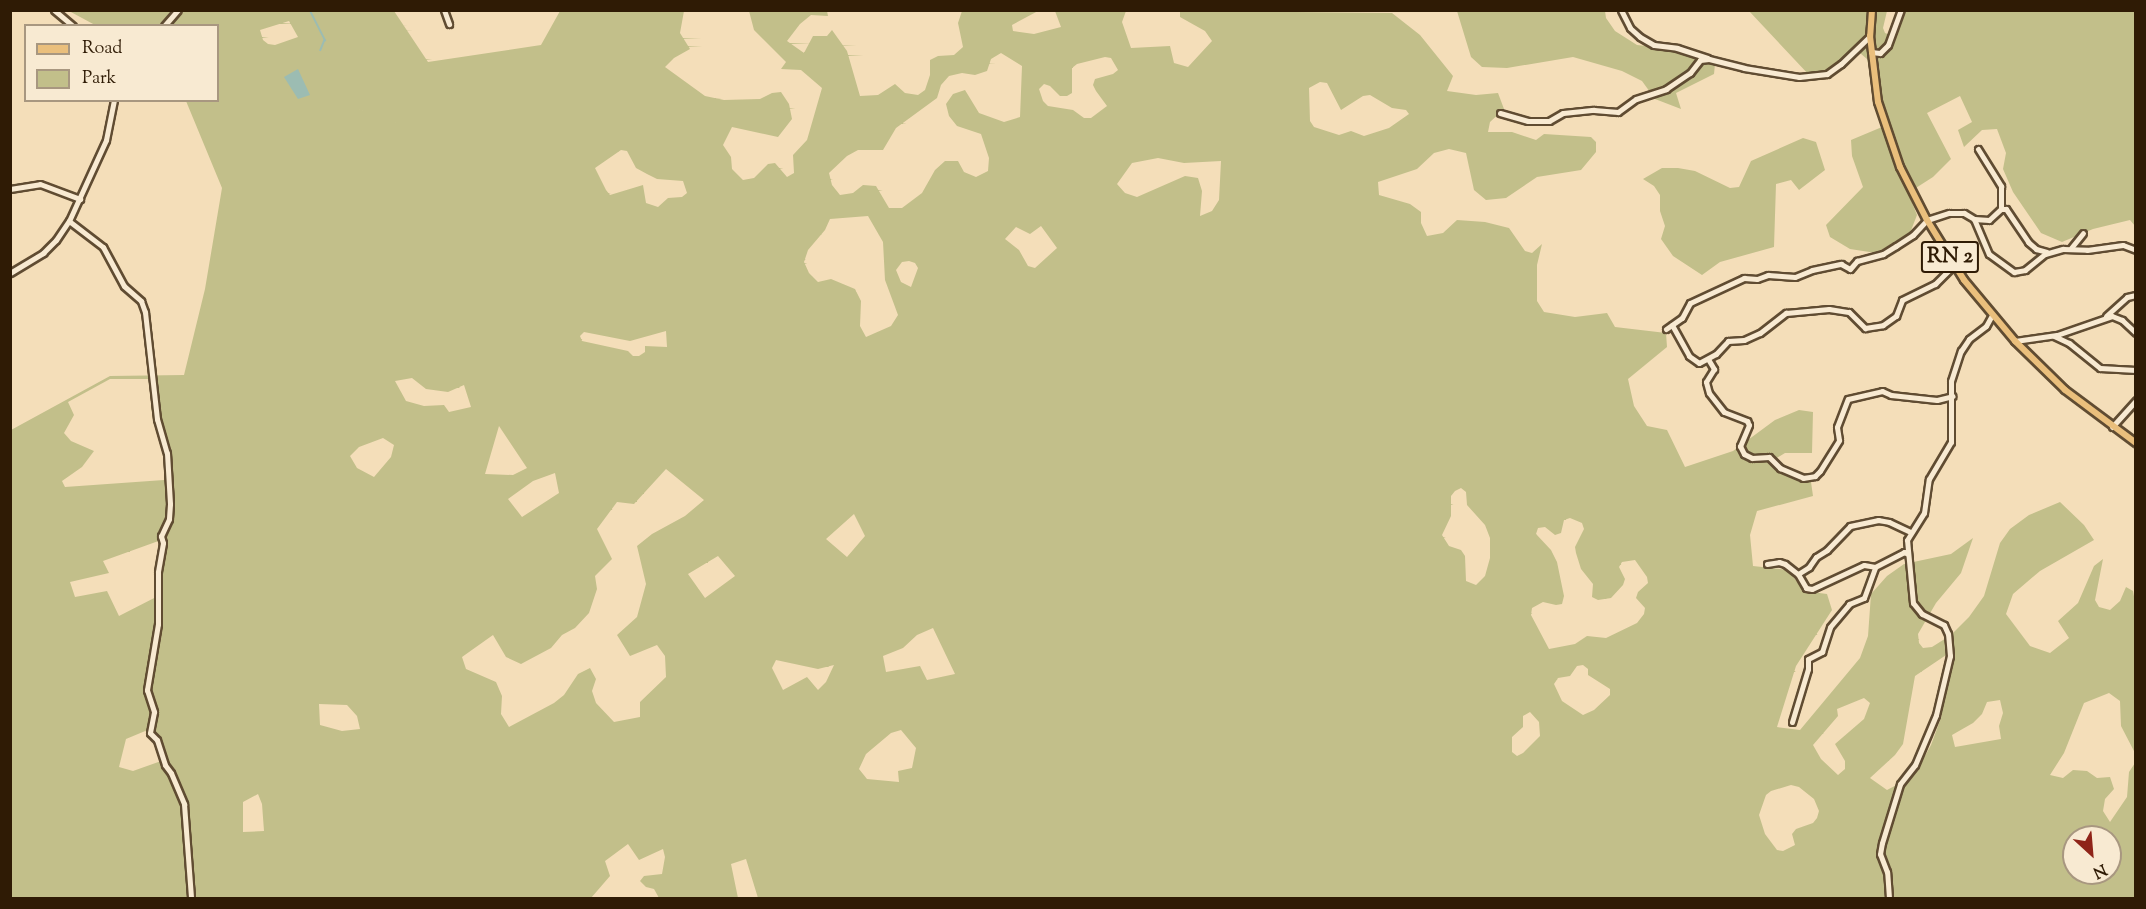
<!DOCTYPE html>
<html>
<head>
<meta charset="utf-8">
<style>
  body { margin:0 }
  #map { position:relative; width:2146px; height:909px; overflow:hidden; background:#f4deb9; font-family:"Sorts Mill Goudy",serif }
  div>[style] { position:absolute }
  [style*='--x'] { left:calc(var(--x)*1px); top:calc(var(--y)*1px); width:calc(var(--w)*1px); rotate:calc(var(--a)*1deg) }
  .green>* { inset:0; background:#c2bf8a }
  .water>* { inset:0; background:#9cbcb2 }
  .stream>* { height:1.5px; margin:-0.75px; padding:0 0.75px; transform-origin:0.75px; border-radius:0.75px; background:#9cbcb2 }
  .roads { filter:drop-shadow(2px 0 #604c32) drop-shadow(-2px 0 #604c32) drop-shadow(0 2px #604c32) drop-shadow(0 -2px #604c32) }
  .minor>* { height:5px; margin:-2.5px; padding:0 2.5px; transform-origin:2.5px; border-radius:2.5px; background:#f8ead2 }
  .major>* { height:6px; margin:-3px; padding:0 3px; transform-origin:3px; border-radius:3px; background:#eabf7c }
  span { translate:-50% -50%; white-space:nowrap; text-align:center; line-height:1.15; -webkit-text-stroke:4.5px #f8ead2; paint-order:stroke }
  .shield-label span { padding:2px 4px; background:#f8ead2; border:2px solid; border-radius:4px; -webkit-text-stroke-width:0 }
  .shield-label { font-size:21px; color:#2f1b05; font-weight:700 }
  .frame { position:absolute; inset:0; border:12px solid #2f1b05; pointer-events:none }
  .legend { position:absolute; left:24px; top:24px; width:195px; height:78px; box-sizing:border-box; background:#f8ead2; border:2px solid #a89780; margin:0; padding:8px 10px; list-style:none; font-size:18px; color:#2f1b05 }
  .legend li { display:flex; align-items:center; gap:12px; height:30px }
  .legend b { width:30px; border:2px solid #a89780 }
  .north { position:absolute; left:2062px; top:825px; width:60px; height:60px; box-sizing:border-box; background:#f8ead2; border:2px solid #a89780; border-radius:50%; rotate:154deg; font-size:16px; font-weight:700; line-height:24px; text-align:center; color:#2f1b05 }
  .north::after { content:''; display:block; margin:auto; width:21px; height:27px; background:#8f2418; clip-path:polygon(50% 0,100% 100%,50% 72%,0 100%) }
</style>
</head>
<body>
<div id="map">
  <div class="green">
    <i style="clip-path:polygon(evenodd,69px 11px,394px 11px,428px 62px,541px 45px,560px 11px,684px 11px,680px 33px,690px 49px,674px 58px,665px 67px,705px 96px,724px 100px,760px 99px,772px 93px,781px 92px,789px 104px,792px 119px,778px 137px,732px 127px,723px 145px,731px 157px,732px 169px,743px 180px,754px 178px,768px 164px,775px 163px,787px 177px,794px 173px,793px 155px,807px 140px,822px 88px,801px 70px,781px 69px,786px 62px,754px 30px,749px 11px,827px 11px,828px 16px,811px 15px,800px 24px,787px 41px,804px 53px,813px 36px,827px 36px,832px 30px,847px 51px,860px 96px,878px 95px,895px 84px,905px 93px,918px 95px,925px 90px,930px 75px,930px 60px,938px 56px,954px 55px,963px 47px,958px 23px,962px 11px,1038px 11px,1012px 25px,1013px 31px,1034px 34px,1061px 27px,1055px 11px,1126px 11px,1122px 22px,1131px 48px,1170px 46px,1174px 63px,1188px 67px,1212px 41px,1205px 31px,1180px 17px,1180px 11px,1392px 13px,1420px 35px,1453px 76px,1447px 91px,1476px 95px,1498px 93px,1504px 109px,1490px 122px,1488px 132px,1512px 132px,1536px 140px,1544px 134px,1591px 137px,1596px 142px,1596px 152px,1581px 170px,1537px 177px,1506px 198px,1486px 200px,1474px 190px,1466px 153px,1449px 149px,1434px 153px,1417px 169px,1378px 182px,1379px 195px,1410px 204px,1421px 212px,1421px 223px,1427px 236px,1443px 233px,1457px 220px,1485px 222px,1509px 228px,1525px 251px,1532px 253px,1542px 244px,1537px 265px,1537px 301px,1544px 312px,1575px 317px,1607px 313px,1615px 327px,1666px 333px,1667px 347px,1628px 379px,1634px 406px,1647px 426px,1667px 430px,1685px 467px,1733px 451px,1775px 420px,1799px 410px,1813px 412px,1812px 453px,1785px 453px,1770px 462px,1783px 473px,1811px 482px,1813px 496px,1757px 511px,1750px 535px,1753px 566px,1788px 570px,1804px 591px,1827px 594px,1832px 610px,1796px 666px,1777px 727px,1800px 730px,1860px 658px,1868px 636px,1871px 594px,1887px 576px,1904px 564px,1951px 554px,1973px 538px,1961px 573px,1936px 603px,1918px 634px,1919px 643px,1923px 648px,1932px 647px,1951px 635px,1969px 617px,1984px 596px,2000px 543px,2010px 529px,2029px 515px,2060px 502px,2084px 525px,2094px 540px,2040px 571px,2013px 594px,2006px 614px,2030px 646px,2050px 653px,2069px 638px,2058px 621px,2078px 603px,2094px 566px,2103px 559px,2095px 600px,2099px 607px,2110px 610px,2120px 601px,2126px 587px,2133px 591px,2135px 602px,2135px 753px,2121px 726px,2120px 701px,2109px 693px,2084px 703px,2064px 753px,2050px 775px,2063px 778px,2073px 770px,2087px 771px,2097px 778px,2110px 777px,2114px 789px,2105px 799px,2103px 811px,2110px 822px,2127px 797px,2129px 772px,2135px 763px,2135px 898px,758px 898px,746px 859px,731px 864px,738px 898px,659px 898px,654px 889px,646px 887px,640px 881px,644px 876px,662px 874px,665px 857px,663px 849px,639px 860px,628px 844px,605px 861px,610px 876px,591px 898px,11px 898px,11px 430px,110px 376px,184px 375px,205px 289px,222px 188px,186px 101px,218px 100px,218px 26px,95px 25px,69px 11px,289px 21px,298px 37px,275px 45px,268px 44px,263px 40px,260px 30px,289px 21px,69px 11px,1001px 53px,1022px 66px,1020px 117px,1004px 122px,979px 113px,965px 90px,953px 94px,946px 104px,949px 116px,957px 126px,981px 134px,989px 158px,988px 171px,976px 177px,964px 172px,958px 161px,945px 161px,935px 170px,922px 193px,902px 208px,889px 208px,876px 186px,863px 185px,853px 193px,840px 195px,832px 185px,829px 173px,847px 156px,858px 150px,883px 150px,896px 128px,937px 98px,941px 85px,949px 76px,962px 73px,975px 75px,987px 71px,991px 59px,1001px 53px,69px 11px,1105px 57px,1111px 58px,1118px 70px,1113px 74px,1095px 79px,1093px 85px,1096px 91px,1107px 106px,1091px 118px,1084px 118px,1073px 110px,1048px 106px,1043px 101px,1039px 89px,1044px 84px,1050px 86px,1060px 96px,1067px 96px,1072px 93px,1072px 68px,1077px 64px,1105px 57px,69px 11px,1320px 82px,1327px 83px,1341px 110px,1363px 96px,1370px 95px,1392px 108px,1406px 110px,1409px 114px,1389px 128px,1364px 136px,1351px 131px,1339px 135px,1314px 127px,1310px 121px,1309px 88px,1320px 82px,69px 11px,621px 150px,627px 151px,636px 168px,647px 174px,657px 179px,683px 181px,687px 193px,682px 197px,668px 198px,658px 207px,646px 203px,643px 185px,610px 195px,606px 190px,595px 168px,621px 150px,69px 11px,1158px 158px,1184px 163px,1221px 161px,1219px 200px,1212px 211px,1200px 216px,1202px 191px,1198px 178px,1185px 176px,1137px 197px,1125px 193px,1117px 184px,1132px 163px,1158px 158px,69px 11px,868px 216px,883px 242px,885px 280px,898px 315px,891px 326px,866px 337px,860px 326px,861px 301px,855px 289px,831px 279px,818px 282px,809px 273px,804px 262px,808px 250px,825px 230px,830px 219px,868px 216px,69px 11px,1041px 226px,1057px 248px,1035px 268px,1028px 266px,1019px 250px,1005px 239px,1016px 227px,1030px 234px,1041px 226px,69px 11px,909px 261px,915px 263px,918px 268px,911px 287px,901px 282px,896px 270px,902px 262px,909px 261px,69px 11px,584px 332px,630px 341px,666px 331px,667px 347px,645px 346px,645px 352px,639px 356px,633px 356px,628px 351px,582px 341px,580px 336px,584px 332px,69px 11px,412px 378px,426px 389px,448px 392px,464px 385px,471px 407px,449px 412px,444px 405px,424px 406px,406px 401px,395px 381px,412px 378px,69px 11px,110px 379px,154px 379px,151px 409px,167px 451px,164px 480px,65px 487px,62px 481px,82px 467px,94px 451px,71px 441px,64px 433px,74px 415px,68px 402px,110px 379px,69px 11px,499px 426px,527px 468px,513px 475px,485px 474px,499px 426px,69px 11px,383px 438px,394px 445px,391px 457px,374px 477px,357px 468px,350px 456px,359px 447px,383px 438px,69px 11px,666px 469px,704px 500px,685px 516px,652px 534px,637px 546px,646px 584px,637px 617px,617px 635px,630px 656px,657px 645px,665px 656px,666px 677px,640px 702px,640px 717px,614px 722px,596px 703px,592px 691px,596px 679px,590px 668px,578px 674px,564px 695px,554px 703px,509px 727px,501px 714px,502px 696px,496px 682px,466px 669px,462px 657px,493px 635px,506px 657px,521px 664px,551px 648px,562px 635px,575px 628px,589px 613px,597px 589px,595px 576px,612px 559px,597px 529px,617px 502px,634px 504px,666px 469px,69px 11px,555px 473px,559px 493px,522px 517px,508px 499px,533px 481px,555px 473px,69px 11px,1461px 488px,1466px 492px,1467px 505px,1485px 525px,1490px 538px,1490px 558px,1485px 576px,1476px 585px,1466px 581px,1465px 556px,1461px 550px,1449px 546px,1442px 535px,1451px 516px,1451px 496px,1455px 491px,1461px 488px,69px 11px,854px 514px,865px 536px,847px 557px,826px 539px,854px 514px,69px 11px,1570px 518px,1582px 523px,1584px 529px,1575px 547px,1576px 553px,1581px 569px,1593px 584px,1592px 597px,1598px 600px,1611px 598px,1623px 585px,1625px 579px,1619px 567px,1622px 562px,1635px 560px,1647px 577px,1648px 583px,1638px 592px,1636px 598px,1645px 608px,1644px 614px,1637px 623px,1606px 638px,1587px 636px,1575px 644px,1549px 649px,1531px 615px,1532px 608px,1543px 602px,1556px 605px,1562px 604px,1564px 596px,1557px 562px,1551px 550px,1536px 534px,1538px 528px,1545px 527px,1555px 535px,1561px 533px,1564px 520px,1570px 518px,69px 11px,164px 539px,158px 563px,162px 594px,119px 616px,107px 591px,75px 597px,70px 582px,109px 573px,103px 561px,164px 539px,69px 11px,718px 556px,735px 576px,705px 598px,688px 574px,718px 556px,69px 11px,933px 628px,955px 674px,927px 680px,920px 666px,886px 672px,883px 656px,903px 648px,917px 635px,933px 628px,69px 11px,1952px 651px,1941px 718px,1931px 745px,1920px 765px,1908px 779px,1887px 790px,1870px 778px,1895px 755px,1903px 744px,1915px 676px,1952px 651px,69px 11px,776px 660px,818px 669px,834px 665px,826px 682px,818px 690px,807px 677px,783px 690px,772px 668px,776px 660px,69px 11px,1583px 665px,1588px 669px,1588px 675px,1610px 689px,1610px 695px,1594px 710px,1583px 715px,1562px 701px,1554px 684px,1558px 678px,1570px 676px,1577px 666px,1583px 665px,69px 11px,1864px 698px,1870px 703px,1864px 719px,1835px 744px,1845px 761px,1845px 769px,1838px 775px,1821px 759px,1813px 745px,1838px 716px,1837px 709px,1864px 698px,69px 11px,2000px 700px,2003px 713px,1999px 726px,2001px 739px,1955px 747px,1952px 735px,1973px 723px,1982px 714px,1987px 702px,2000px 700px,69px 11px,319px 704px,347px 705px,357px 716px,360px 729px,342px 731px,320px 725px,319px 704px,69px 11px,1530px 712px,1539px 722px,1540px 736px,1523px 753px,1517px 756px,1512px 752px,1512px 737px,1523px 727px,1523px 716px,1530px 712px,69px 11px,150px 729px,164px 760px,133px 771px,119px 767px,126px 739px,150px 729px,69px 11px,901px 730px,916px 748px,912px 768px,898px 771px,899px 782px,867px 779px,859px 769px,866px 754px,891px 733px,901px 730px,69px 11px,1791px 785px,1799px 787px,1814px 799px,1819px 811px,1817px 818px,1813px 823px,1796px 829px,1792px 834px,1795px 845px,1783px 851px,1777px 850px,1765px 834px,1759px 815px,1766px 795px,1771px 791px,1791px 785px,69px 11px,258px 794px,262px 804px,264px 831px,243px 832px,243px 802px,258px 794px,69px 11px,2074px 837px,2110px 837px,2110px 873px,2074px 873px,2074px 837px)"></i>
    <i style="clip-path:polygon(1457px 11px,1605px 11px,1606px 18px,1615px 31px,1637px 45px,1665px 48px,1715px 64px,1714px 74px,1676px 93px,1681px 109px,1655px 99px,1642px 81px,1622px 71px,1573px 57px,1507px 68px,1482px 67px,1471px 57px)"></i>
    <i style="clip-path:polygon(1749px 11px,1887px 11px,1883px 28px,1885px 33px,1890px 35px,1903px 11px,2135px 11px,2135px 226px,2130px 220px,2093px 229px,2062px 242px,2041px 233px,2013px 192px,2003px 169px,2006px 153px,1997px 129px,1982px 130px,1964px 147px,1958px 130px,1972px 122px,1960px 96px,1927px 113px,1951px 159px,1933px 177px,1908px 193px,1917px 215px,1910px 233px,1876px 253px,1850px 249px,1830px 237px,1826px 225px,1863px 187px,1852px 156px,1851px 140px,1882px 127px,1867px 59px,1860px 53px,1826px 75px,1810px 76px)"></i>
    <i style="clip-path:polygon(1803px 138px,1816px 142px,1825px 170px,1799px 190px,1791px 180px,1776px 184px,1774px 247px,1720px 262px,1702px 275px,1673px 256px,1661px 239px,1665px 226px,1660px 211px,1660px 195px,1654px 186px,1643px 179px,1662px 168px,1678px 168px,1695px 171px,1730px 188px,1739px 187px,1751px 161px)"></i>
  </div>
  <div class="water">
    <i style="clip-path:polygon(298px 69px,310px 95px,298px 99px,284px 77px)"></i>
  </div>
  <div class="stream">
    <i style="--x:310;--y:10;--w:34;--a:63"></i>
    <i style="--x:325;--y:40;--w:11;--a:112"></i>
  </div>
  <div class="roads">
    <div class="minor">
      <i style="--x:54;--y:10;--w:25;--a:40"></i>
      <i style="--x:444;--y:10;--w:15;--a:70"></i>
      <i style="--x:1621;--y:10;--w:20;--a:63"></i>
      <i style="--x:1630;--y:28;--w:13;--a:42"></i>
      <i style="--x:1640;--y:37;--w:16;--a:30"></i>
      <i style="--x:1654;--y:45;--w:23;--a:7"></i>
      <i style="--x:1677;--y:48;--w:32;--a:18"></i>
      <i style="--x:164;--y:26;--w:21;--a:-49"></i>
      <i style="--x:1871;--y:52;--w:9;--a:6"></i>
      <i style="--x:1880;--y:53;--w:11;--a:-45"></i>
      <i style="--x:1888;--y:45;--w:37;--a:-70"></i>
      <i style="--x:1500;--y:113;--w:29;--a:16"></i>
      <i style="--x:1528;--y:121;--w:21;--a:0"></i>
      <i style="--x:1549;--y:121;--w:16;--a:-30"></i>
      <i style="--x:1563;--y:113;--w:31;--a:-6"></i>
      <i style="--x:1594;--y:110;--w:24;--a:5"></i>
      <i style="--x:1618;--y:112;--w:22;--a:-36"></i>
      <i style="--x:1636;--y:99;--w:32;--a:-18"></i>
      <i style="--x:1666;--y:89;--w:29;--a:-34"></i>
      <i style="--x:1690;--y:73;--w:16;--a:-52"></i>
      <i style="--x:1700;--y:60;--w:9;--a:-6"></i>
      <i style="--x:1709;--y:59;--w:36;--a:14"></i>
      <i style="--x:1744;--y:68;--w:56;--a:9.3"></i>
      <i style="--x:1799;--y:77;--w:28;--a:-6"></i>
      <i style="--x:1827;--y:74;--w:17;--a:-36"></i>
      <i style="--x:1841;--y:64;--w:40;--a:-44"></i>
      <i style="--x:1978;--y:149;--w:44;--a:58.1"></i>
      <i style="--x:2001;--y:186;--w:23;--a:90"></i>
      <i style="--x:10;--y:189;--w:30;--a:-9"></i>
      <i style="--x:40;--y:184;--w:43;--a:20.6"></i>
      <i style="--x:1974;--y:219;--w:15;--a:4"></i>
      <i style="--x:1989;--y:220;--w:16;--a:-43"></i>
      <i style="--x:2001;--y:209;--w:5;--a:0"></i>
      <i style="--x:2006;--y:209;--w:40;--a:56"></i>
      <i style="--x:2028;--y:242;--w:11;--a:41"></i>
      <i style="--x:2036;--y:249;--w:11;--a:15"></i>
      <i style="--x:69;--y:221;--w:43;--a:37.4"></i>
      <i style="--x:103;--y:247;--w:44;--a:61.7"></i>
      <i style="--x:124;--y:286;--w:23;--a:41"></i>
      <i style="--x:141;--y:301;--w:12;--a:70"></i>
      <i style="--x:145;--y:312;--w:108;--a:83.6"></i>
      <i style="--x:157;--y:419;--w:35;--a:74"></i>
      <i style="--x:167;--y:453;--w:51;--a:86.6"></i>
      <i style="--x:170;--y:504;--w:15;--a:94"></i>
      <i style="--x:169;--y:519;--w:19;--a:115"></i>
      <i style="--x:161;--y:536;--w:7;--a:74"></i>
      <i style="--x:163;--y:543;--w:29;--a:100"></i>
      <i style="--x:158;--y:572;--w:52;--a:90"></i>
      <i style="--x:158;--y:624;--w:67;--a:99.5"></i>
      <i style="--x:147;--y:690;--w:23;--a:72"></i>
      <i style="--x:154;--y:712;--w:21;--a:101"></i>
      <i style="--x:150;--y:733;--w:10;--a:45"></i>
      <i style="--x:157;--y:740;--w:26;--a:72"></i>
      <i style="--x:165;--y:765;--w:10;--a:53"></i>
      <i style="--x:171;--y:773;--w:34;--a:67"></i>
      <i style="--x:184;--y:804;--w:94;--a:85.7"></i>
      <i style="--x:2071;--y:248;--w:19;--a:-51"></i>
      <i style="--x:10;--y:273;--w:39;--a:-31"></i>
      <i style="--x:43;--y:253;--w:18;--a:-45"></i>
      <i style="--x:56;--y:240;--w:23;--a:-56"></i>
      <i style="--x:69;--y:221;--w:89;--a:-65.4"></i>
      <i style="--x:106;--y:140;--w:41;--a:-78.7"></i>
      <i style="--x:2106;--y:316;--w:28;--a:-42"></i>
      <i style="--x:2127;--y:297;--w:9;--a:-13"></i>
      <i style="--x:1672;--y:325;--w:35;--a:61"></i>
      <i style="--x:1689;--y:356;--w:12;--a:35"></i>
      <i style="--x:1699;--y:363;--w:19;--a:-28"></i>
      <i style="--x:1716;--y:354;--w:18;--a:-47"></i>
      <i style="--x:1728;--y:341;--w:16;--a:-4"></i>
      <i style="--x:1744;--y:340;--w:17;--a:-24"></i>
      <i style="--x:1760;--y:333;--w:33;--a:-38"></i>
      <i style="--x:1786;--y:313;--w:43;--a:-5.3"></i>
      <i style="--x:1829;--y:309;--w:20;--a:9"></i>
      <i style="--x:1849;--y:312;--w:23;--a:45"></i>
      <i style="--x:1865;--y:328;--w:18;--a:-9"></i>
      <i style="--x:1883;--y:325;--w:16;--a:-35"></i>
      <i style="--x:1896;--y:316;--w:17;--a:-69"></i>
      <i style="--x:1902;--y:300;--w:37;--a:-26"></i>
      <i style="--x:1935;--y:284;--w:27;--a:-45"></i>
      <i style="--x:1666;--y:329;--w:19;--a:-35"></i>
      <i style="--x:1682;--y:318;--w:17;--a:-62"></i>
      <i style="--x:1690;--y:303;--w:60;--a:-24.8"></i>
      <i style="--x:1744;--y:278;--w:13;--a:4"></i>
      <i style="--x:1757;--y:279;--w:12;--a:-20"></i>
      <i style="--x:1768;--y:275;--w:27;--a:4"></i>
      <i style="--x:1795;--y:277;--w:18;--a:-22"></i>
      <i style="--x:1812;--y:270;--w:30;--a:-12"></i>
      <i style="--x:1841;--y:264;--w:10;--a:29"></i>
      <i style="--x:1850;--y:269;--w:11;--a:-49"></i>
      <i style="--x:1857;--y:261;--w:27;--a:-15"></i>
      <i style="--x:1883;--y:254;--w:15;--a:-32"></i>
      <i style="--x:1896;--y:246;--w:20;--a:-33"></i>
      <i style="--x:1913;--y:235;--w:21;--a:-47"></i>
      <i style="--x:1927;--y:220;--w:23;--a:-18"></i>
      <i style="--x:1949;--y:213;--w:15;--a:0"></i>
      <i style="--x:1964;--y:213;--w:12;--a:31"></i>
      <i style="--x:1974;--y:219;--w:38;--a:67"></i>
      <i style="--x:1989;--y:254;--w:31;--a:36"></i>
      <i style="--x:2014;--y:272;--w:11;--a:-10"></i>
      <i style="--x:2025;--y:270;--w:26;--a:-39"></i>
      <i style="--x:2045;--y:254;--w:19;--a:-16"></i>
      <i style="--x:2063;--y:249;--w:24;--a:2"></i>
      <i style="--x:2087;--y:250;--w:36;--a:-8"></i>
      <i style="--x:2123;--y:245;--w:14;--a:21"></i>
      <i style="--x:2054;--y:336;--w:17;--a:25"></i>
      <i style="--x:2069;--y:343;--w:40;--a:39"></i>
      <i style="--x:2100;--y:368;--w:36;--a:3"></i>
      <i style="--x:2015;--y:341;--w:42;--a:-8.1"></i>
      <i style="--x:2057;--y:335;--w:58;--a:-19.1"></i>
      <i style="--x:2112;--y:316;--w:11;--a:22"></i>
      <i style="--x:2122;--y:320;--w:19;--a:43"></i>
      <i style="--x:1708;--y:359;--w:12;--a:59"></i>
      <i style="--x:1714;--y:369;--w:15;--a:122"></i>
      <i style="--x:1706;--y:382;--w:11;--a:75"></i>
      <i style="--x:1709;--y:393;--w:24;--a:52"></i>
      <i style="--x:1724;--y:412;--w:25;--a:21"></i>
      <i style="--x:1747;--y:421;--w:4;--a:63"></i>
      <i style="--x:1749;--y:425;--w:23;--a:113"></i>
      <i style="--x:1740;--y:446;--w:9;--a:63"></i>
      <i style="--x:1744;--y:454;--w:9;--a:27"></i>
      <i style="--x:1752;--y:458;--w:17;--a:-3"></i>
      <i style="--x:1769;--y:457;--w:16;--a:45"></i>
      <i style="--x:1780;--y:468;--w:25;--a:23"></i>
      <i style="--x:1803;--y:478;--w:12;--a:-9"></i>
      <i style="--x:1815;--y:476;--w:7;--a:-45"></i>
      <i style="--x:1820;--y:471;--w:36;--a:-58"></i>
      <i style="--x:1839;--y:440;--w:13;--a:-99"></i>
      <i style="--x:1837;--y:427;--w:30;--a:-69"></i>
      <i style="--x:1848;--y:399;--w:35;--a:-13"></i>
      <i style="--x:1882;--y:391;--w:10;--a:24"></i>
      <i style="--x:1891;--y:395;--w:46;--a:6.2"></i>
      <i style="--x:1937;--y:400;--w:16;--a:-14"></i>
      <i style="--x:2112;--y:427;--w:36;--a:-48"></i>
      <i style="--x:1767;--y:564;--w:12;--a:-9"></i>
      <i style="--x:1779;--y:562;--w:6;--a:18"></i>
      <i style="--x:1785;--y:564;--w:16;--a:38"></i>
      <i style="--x:1798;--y:574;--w:16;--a:60"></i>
      <i style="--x:1806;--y:588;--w:6;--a:9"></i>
      <i style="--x:1812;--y:589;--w:57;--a:-24.8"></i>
      <i style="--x:1864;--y:565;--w:11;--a:10"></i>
      <i style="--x:1798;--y:574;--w:13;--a:-32"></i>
      <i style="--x:1809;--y:567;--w:12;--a:-55"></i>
      <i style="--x:1816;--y:557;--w:13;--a:-32"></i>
      <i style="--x:1827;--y:550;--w:33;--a:-46"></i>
      <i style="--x:1850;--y:526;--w:29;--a:-12"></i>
      <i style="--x:1878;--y:520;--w:11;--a:10"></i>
      <i style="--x:1889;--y:522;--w:23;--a:25"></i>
      <i style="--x:1792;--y:722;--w:55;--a:-73.2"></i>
      <i style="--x:1808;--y:669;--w:10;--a:-90"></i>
      <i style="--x:1808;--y:659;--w:16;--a:-27"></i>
      <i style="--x:1822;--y:652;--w:26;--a:-72"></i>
      <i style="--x:1830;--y:627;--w:30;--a:-50"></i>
      <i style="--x:1849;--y:604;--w:16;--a:-22"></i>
      <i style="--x:1864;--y:598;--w:33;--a:-70"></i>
      <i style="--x:1875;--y:567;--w:33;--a:-27"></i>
      <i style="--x:1904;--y:552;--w:4;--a:27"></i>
      <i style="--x:1889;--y:898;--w:26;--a:-94"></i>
      <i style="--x:1887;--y:872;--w:19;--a:-111"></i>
      <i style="--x:1880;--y:854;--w:11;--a:-80"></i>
      <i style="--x:1882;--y:843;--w:62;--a:-73"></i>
      <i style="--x:1900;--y:784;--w:24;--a:-52"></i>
      <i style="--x:1915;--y:765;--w:54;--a:-67.2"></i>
      <i style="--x:1936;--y:715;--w:61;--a:-76.7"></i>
      <i style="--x:1950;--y:656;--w:22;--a:-95"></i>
      <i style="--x:1948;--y:634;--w:10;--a:-114"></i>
      <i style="--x:1944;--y:625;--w:25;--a:-153"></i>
      <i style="--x:1922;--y:614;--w:14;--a:-129"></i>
      <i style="--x:1913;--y:603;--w:63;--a:-95.4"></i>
      <i style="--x:1907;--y:540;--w:32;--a:-58"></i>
      <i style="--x:1924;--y:513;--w:34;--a:-82"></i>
      <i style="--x:1929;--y:479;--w:43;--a:-59.3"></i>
      <i style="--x:1951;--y:442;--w:61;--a:-90"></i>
      <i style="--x:1951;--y:381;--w:32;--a:-72"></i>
      <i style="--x:1961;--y:351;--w:14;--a:-56"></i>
      <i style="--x:1969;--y:339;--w:21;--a:-37"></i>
      <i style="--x:1986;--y:326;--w:13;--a:-61"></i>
    </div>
    <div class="major">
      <i style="--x:1872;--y:10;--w:26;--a:94"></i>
      <i style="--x:1870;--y:36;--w:66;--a:83.1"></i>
      <i style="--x:1878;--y:102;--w:69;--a:71.3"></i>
      <i style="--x:1900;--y:167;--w:59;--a:63"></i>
      <i style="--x:1927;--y:220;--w:70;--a:58.3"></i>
      <i style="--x:1964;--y:280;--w:80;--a:50.1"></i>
      <i style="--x:2015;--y:341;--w:70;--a:44.4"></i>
      <i style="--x:2065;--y:390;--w:89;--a:36.7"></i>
    </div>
  </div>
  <div class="shield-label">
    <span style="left:1950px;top:257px">RN 2</span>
  </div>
  <div class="frame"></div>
  <ul class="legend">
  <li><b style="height:8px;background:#eabf7c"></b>Road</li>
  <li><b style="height:16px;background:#c2bf8a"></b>Park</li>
  </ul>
  <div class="north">N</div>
</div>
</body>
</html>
